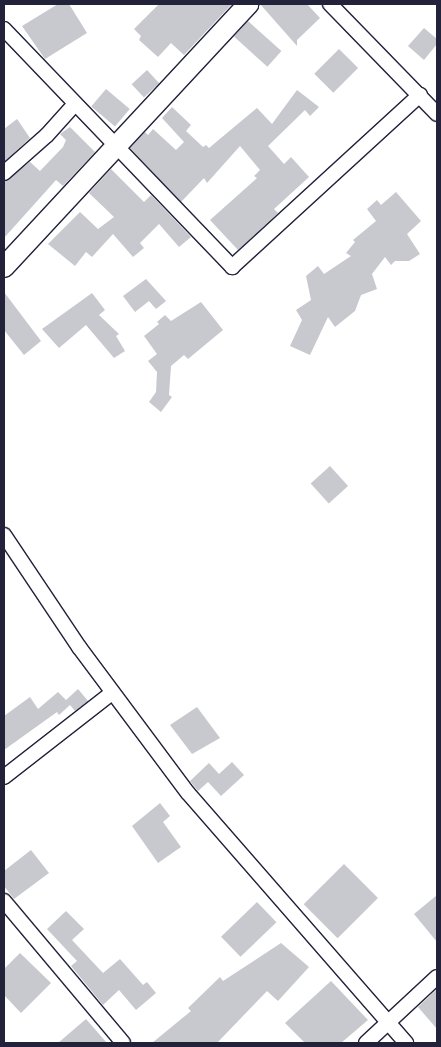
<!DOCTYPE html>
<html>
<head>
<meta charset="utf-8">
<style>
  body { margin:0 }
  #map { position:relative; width:441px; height:1047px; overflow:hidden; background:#fff; font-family:Dekko,sans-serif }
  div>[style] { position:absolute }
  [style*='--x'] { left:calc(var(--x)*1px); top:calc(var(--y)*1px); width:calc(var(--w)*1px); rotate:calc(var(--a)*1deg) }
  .building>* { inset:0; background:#c8c8cf; transform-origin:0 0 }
  .roads { filter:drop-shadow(1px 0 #22223b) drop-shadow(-1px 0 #22223b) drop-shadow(0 1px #22223b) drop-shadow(0 -1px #22223b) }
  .street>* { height:14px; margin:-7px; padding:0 7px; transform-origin:7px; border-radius:7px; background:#fff }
  .secondary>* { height:20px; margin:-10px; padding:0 10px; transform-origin:10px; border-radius:10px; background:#fff }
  span { translate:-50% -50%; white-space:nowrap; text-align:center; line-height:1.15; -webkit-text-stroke:5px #fff; paint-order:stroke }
  .frame { position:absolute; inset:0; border:5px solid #22223b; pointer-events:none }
</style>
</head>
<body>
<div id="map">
  <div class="building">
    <i style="clip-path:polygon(58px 4px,69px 4px,87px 33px,45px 59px,22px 26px)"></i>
    <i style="clip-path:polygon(159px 4px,229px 4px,231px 5px,184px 55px,171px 43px,158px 57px,139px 40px,141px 36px,134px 29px)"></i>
    <i style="clip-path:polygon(260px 4px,307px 4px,320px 18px,297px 40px,297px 46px)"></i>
    <i style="left:248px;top:21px;width:45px;height:21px;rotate:42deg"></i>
    <i style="clip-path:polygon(424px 28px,437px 39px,437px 44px,424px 60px,408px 46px)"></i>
    <i style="left:339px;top:49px;width:27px;height:35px;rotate:45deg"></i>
    <i style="left:147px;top:70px;width:18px;height:21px;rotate:47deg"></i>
    <i style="left:106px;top:89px;width:31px;height:23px;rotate:40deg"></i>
    <i style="clip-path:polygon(297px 90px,319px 107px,310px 116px,305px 110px,268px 146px,284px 164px,291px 157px,309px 177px,274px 209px,278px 213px,238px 250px,210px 220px,257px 178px,254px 176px,260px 170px,240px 146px,207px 183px,204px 178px,181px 202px,130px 148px,145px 132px,148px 135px,153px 129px,176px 150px,184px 142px,162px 118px,172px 107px,191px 125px,186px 131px,203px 147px,206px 145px,209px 148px,257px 108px,272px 124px)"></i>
    <i style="clip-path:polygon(17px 119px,30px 138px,4px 162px,4px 129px)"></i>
    <i style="clip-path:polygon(70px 127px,95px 152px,63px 186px,56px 180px,4px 238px,4px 182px,30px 162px,40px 171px,63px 147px,66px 140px,60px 134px)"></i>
    <i style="clip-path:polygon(111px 169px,144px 202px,151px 195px,191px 237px,179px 247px,159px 224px,140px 243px,144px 248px,133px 257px,113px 234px,92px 257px,86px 252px,75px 266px,48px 244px,80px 212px,98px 229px,114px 217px,89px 193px)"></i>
    <i style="clip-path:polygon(396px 192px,421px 221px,407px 234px,420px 254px,409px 261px,395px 261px,391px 265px,385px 257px,372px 274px,377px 289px,361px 295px,355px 311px,335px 327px,328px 317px,310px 355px,290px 346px,302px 320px,296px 310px,311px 300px,306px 276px,318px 266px,324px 274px,351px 256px,346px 253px,355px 242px,353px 240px,376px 221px,367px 209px,377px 200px,381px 205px)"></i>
    <i style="clip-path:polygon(146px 279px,166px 301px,156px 309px,149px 301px,135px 312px,123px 296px)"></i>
    <i style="clip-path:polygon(4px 292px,41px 341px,24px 355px,4px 330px)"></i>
    <i style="clip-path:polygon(92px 293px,105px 310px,99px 315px,119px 334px,116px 336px,125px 351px,114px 358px,86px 325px,59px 348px,42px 329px)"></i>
    <i style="clip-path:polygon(201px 302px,223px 330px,188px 359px,184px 355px,171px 366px,169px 395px,172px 397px,161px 412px,149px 402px,156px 392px,157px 372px,148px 361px,157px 354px,144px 336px,159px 324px,157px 322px,165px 315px,171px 321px)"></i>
    <i style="left:330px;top:466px;width:27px;height:26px;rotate:48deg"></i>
    <i style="clip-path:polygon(78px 689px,88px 701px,75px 711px,70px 705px,59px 715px,57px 712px,4px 750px,4px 716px,30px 697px,38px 709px,58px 692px,66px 700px)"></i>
    <i style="clip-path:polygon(197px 707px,220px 738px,192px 754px,170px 725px)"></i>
    <i style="clip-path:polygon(232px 762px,244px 775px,221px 796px,208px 782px,198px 791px,190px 781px,209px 763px,219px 774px)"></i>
    <i style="clip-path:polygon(160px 803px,170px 816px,163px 822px,181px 847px,158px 863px,132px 826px)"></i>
    <i style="clip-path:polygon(31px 850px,49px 873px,14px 899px,4px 886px,4px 871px)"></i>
    <i style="left:344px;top:864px;width:48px;height:57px;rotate:45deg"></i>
    <i style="clip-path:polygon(437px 895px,437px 942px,414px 914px)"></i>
    <i style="left:257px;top:902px;width:28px;height:50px;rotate:46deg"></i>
    <i style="clip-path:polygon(66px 911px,84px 929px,72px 940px,103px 973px,120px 959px,143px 985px,147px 982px,156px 993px,136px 1010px,119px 990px,103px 1005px,71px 966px,77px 961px,47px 929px)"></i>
    <i style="clip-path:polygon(281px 943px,309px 967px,278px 1001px,267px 991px,217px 1043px,152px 1043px,191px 1011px,188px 1008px,220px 977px,223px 981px)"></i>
    <i style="clip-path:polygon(20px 953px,51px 983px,21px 1013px,4px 995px,4px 969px)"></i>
    <i style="clip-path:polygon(331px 981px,368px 1020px,341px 1043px,305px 1043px,285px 1023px)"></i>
    <i style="clip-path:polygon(437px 989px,437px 1029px,418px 1007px)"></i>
    <i style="clip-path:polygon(86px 1019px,107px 1043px,58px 1043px)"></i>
  </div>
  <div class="roads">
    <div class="street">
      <i style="--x:330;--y:4;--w:153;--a:45.8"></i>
      <i style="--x:4;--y:29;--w:330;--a:46.2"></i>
      <i style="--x:232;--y:267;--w:255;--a:-42.5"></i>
      <i style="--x:4;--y:173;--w:57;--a:-41.5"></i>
      <i style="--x:47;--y:135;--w:40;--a:-48"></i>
      <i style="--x:4;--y:535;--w:135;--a:56.2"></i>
      <i style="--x:79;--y:647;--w:182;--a:53.3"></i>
      <i style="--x:188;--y:793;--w:332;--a:48.9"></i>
      <i style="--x:4;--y:777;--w:137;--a:-37.9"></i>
      <i style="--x:4;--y:901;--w:185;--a:50"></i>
      <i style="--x:366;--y:1043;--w:97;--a:-42.9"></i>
    </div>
    <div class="secondary">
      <i style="--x:4;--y:267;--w:359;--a:-47.1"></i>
    </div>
  </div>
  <div class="frame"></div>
</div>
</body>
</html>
